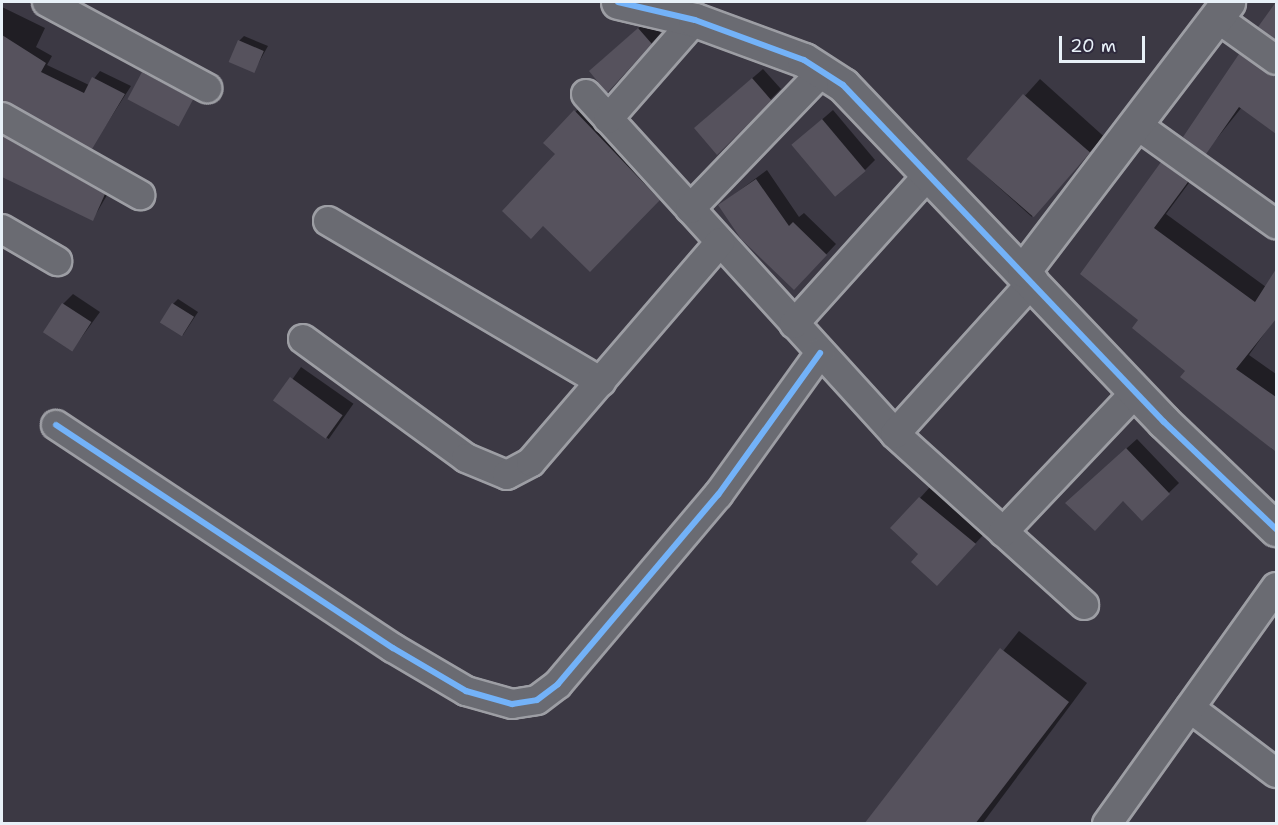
<!DOCTYPE html>
<html>
<head>
<meta charset="utf-8">
<style>
  body { margin:0 }
  #map { position:relative; width:1278px; height:825px; overflow:hidden; background:#3c3944; font-family:"Shantell Sans",sans-serif }
  div>[style] { position:absolute }
  [style*='--x'] { left:calc(var(--x)*1px); top:calc(var(--y)*1px); width:calc(var(--w)*1px); rotate:calc(var(--a)*1deg) }
  .shadow>* { inset:0; background:#0007; transform-origin:0 0 }
  .building>* { inset:0; background:#56525d; transform-origin:0 0 }
  .roads { filter:drop-shadow(2px 0 #9d9ea4) drop-shadow(-2px 0 #9d9ea4) drop-shadow(0 2px #9d9ea4) drop-shadow(0 -2px #9d9ea4) }
  .minor>* { height:28px; margin:-14px; padding:0 14px; transform-origin:14px; border-radius:14px; background:#6a6b72 }
  .tertiary>* { height:33px; margin:-16.5px; padding:0 16.5px; transform-origin:16.5px; border-radius:16.5px; background:#6a6b72 }
  .cycleway>* { height:6px; margin:-3px; padding:0 3px; transform-origin:3px; border-radius:3px; background:#73b2f8 }
  span { translate:-50% -50%; white-space:nowrap; text-align:center; line-height:1.15; -webkit-text-stroke:4.5px #2f2a3d; paint-order:stroke }
  .frame { position:absolute; inset:0; border:3px solid #e8f1f8; pointer-events:none }
  .scale { position:absolute; left:1059px; top:36px; width:86px; height:27px; box-sizing:border-box; border:3px solid #e8f1f8; border-top:0; padding-left:8px; font-size:18px; line-height:21px; white-space:nowrap; color:#e8f1f8; -webkit-text-stroke:4px #2f2a3d; paint-order:stroke }
</style>
</head>
<body>
<div id="map">
  <div class="shadow">
    <i style="clip-path:polygon(2px 7px,45px 28px,36px 47px,52px 56px,47px 65px,89px 85px,100px 71px,131px 86px,92px 147px,2px 84px)"></i>
    <i style="clip-path:polygon(649px 19px,661px 33px,617px 80px,601px 61px)"></i>
    <i style="clip-path:polygon(244px 36px,268px 46px,254px 71px,239px 41px)"></i>
    <i style="clip-path:polygon(1255px 40px,1276px 54px,1276px 127px,1273px 130px,1242px 107px,1206px 152px,1240px 55px)"></i>
    <i style="clip-path:polygon(148px 68px,196px 94px,175px 125px,143px 73px)"></i>
    <i style="clip-path:polygon(763px 69px,781px 89px,717px 153px,706px 118px)"></i>
    <i style="left:1040px;top:79px;width:86px;height:108px;rotate:42deg"></i>
    <i style="clip-path:polygon(591px 96px,674px 184px,590px 270px,544px 224px,557px 154px,545px 143px)"></i>
    <i style="clip-path:polygon(833px 110px,875px 160px,865px 170px,804px 135px)"></i>
    <i style="clip-path:polygon(19px 132px,113px 185px,93px 219px,2px 176px,2px 158px)"></i>
    <i style="clip-path:polygon(1175px 150px,1200px 168px,1166px 214px,1266px 287px,1276px 272px,1276px 317px,1249px 355px,1276px 374px,1276px 452px,1182px 377px,1187px 371px,1141px 320px,1162px 163px)"></i>
    <i style="clip-path:polygon(767px 170px,799px 217px,804px 213px,836px 244px,805px 277px,720px 205px)"></i>
    <i style="clip-path:polygon(73px 294px,100px 312px,73px 349px,63px 304px)"></i>
    <i style="clip-path:polygon(178px 299px,198px 312px,183px 335px,173px 304px)"></i>
    <i style="left:301px;top:367px;width:64px;height:43px;rotate:35deg"></i>
    <i style="clip-path:polygon(1137px 439px,1179px 483px,1142px 519px,1123px 499px,1077px 493px)"></i>
    <i style="clip-path:polygon(930px 487px,985px 533px,947px 574px,920px 554px,920px 498px)"></i>
    <i style="clip-path:polygon(1019px 631px,1087px 683px,982px 824px,866px 824px)"></i>
  </div>
  <div class="building">
    <i style="clip-path:polygon(1276px 2px,1276px 40px,1258px 27px)"></i>
    <i style="clip-path:polygon(638px 28px,652px 44px,607px 93px,589px 71px)"></i>
    <i style="clip-path:polygon(2px 35px,46px 63px,41px 72px,84px 93px,92px 77px,125px 94px,92px 149px,2px 101px)"></i>
    <i style="left:238px;top:40px;width:28px;height:24px;rotate:23deg"></i>
    <i style="clip-path:polygon(1239px 54px,1276px 76px,1276px 134px,1239px 107px,1206px 154px,1183px 137px)"></i>
    <i style="left:142px;top:72px;width:58px;height:31px;rotate:28deg"></i>
    <i style="clip-path:polygon(752px 78px,772px 101px,717px 155px,694px 128px)"></i>
    <i style="left:1023px;top:94px;width:89px;height:86px;rotate:41deg"></i>
    <i style="clip-path:polygon(574px 110px,660px 200px,590px 272px,543px 226px,531px 239px,502px 211px,555px 154px,543px 143px)"></i>
    <i style="left:822px;top:119px;width:68px;height:40px;rotate:50deg"></i>
    <i style="clip-path:polygon(2px 136px,105px 194px,93px 221px,2px 177px)"></i>
    <i style="clip-path:polygon(1161px 162px,1188px 182px,1154px 228px,1255px 302px,1276px 269px,1276px 319px,1236px 369px,1276px 397px,1276px 452px,1180px 377px,1185px 371px,1132px 328px,1138px 320px,1080px 274px)"></i>
    <i style="clip-path:polygon(756px 179px,789px 226px,793px 222px,827px 255px,794px 290px,741px 239px,718px 205px)"></i>
    <i style="left:62px;top:303px;width:35px;height:35px;rotate:33deg"></i>
    <i style="left:172px;top:303px;width:26px;height:23px;rotate:32deg"></i>
    <i style="left:290px;top:377px;width:65px;height:29px;rotate:36deg"></i>
    <i style="clip-path:polygon(1126px 448px,1170px 494px,1142px 521px,1123px 501px,1095px 531px,1065px 503px)"></i>
    <i style="clip-path:polygon(919px 497px,976px 544px,937px 586px,911px 562px,918px 554px,890px 528px)"></i>
    <i style="clip-path:polygon(1000px 648px,1069px 702px,975px 824px,864px 824px)"></i>
  </div>
  <div class="roads">
    <div class="minor">
      <i style="--x:47;--y:2;--w:182;--a:28.3"></i>
      <i style="--x:1217;--y:18;--w:72;--a:35.4"></i>
      <i style="--x:586;--y:94;--w:459;--a:47.7"></i>
      <i style="--x:895;--y:434;--w:255;--a:42.1"></i>
      <i style="--x:2;--y:117;--w:159;--a:29.5"></i>
      <i style="--x:608;--y:119;--w:132;--a:-48.7"></i>
      <i style="--x:1137;--y:125;--w:171;--a:35.5"></i>
      <i style="--x:690;--y:209;--w:190;--a:-46.1"></i>
      <i style="--x:328;--y:221;--w:317;--a:30.5"></i>
      <i style="--x:2;--y:229;--w:64;--a:30.2"></i>
      <i style="--x:794;--y:324;--w:200;--a:-48"></i>
      <i style="--x:303;--y:339;--w:202;--a:36.1"></i>
      <i style="--x:466;--y:458;--w:44;--a:22.5"></i>
      <i style="--x:507;--y:475;--w:27;--a:-28"></i>
      <i style="--x:531;--y:462;--w:290;--a:-49.3"></i>
      <i style="--x:56;--y:425;--w:404;--a:33.5"></i>
      <i style="--x:393;--y:648;--w:85;--a:30.5"></i>
      <i style="--x:466;--y:691;--w:48;--a:15.8"></i>
      <i style="--x:512;--y:704;--w:25;--a:-9"></i>
      <i style="--x:537;--y:700;--w:26;--a:-37"></i>
      <i style="--x:558;--y:684;--w:248;--a:-49.8"></i>
      <i style="--x:718;--y:495;--w:175;--a:-54.3"></i>
      <i style="--x:895;--y:434;--w:207;--a:-47.9"></i>
      <i style="--x:1003;--y:532;--w:193;--a:-46.5"></i>
      <i style="--x:1190;--y:708;--w:108;--a:37.1"></i>
      <i style="--x:1107;--y:824;--w:291;--a:-54.5"></i>
    </div>
    <div class="tertiary">
      <i style="--x:618;--y:2;--w:79;--a:13.2"></i>
      <i style="--x:695;--y:20;--w:116;--a:20.2"></i>
      <i style="--x:804;--y:60;--w:46;--a:32.7"></i>
      <i style="--x:843;--y:85;--w:465;--a:46.4"></i>
      <i style="--x:1164;--y:422;--w:155;--a:43.7"></i>
      <i style="--x:1024;--y:270;--w:337;--a:-52.7"></i>
    </div>
  </div>
  <div class="cycleway">
    <i style="--x:618;--y:2;--w:79;--a:13.2"></i>
    <i style="--x:695;--y:20;--w:116;--a:20.2"></i>
    <i style="--x:804;--y:60;--w:46;--a:32.7"></i>
    <i style="--x:843;--y:85;--w:465;--a:46.4"></i>
    <i style="--x:1164;--y:422;--w:155;--a:43.7"></i>
    <i style="--x:56;--y:425;--w:404;--a:33.5"></i>
    <i style="--x:393;--y:648;--w:85;--a:30.5"></i>
    <i style="--x:466;--y:691;--w:48;--a:15.8"></i>
    <i style="--x:512;--y:704;--w:25;--a:-9"></i>
    <i style="--x:537;--y:700;--w:26;--a:-37"></i>
    <i style="--x:558;--y:684;--w:248;--a:-49.8"></i>
    <i style="--x:718;--y:495;--w:175;--a:-54.3"></i>
  </div>
  <div class="frame"></div>
  <div class="scale">20 m</div>
</div>
</body>
</html>
